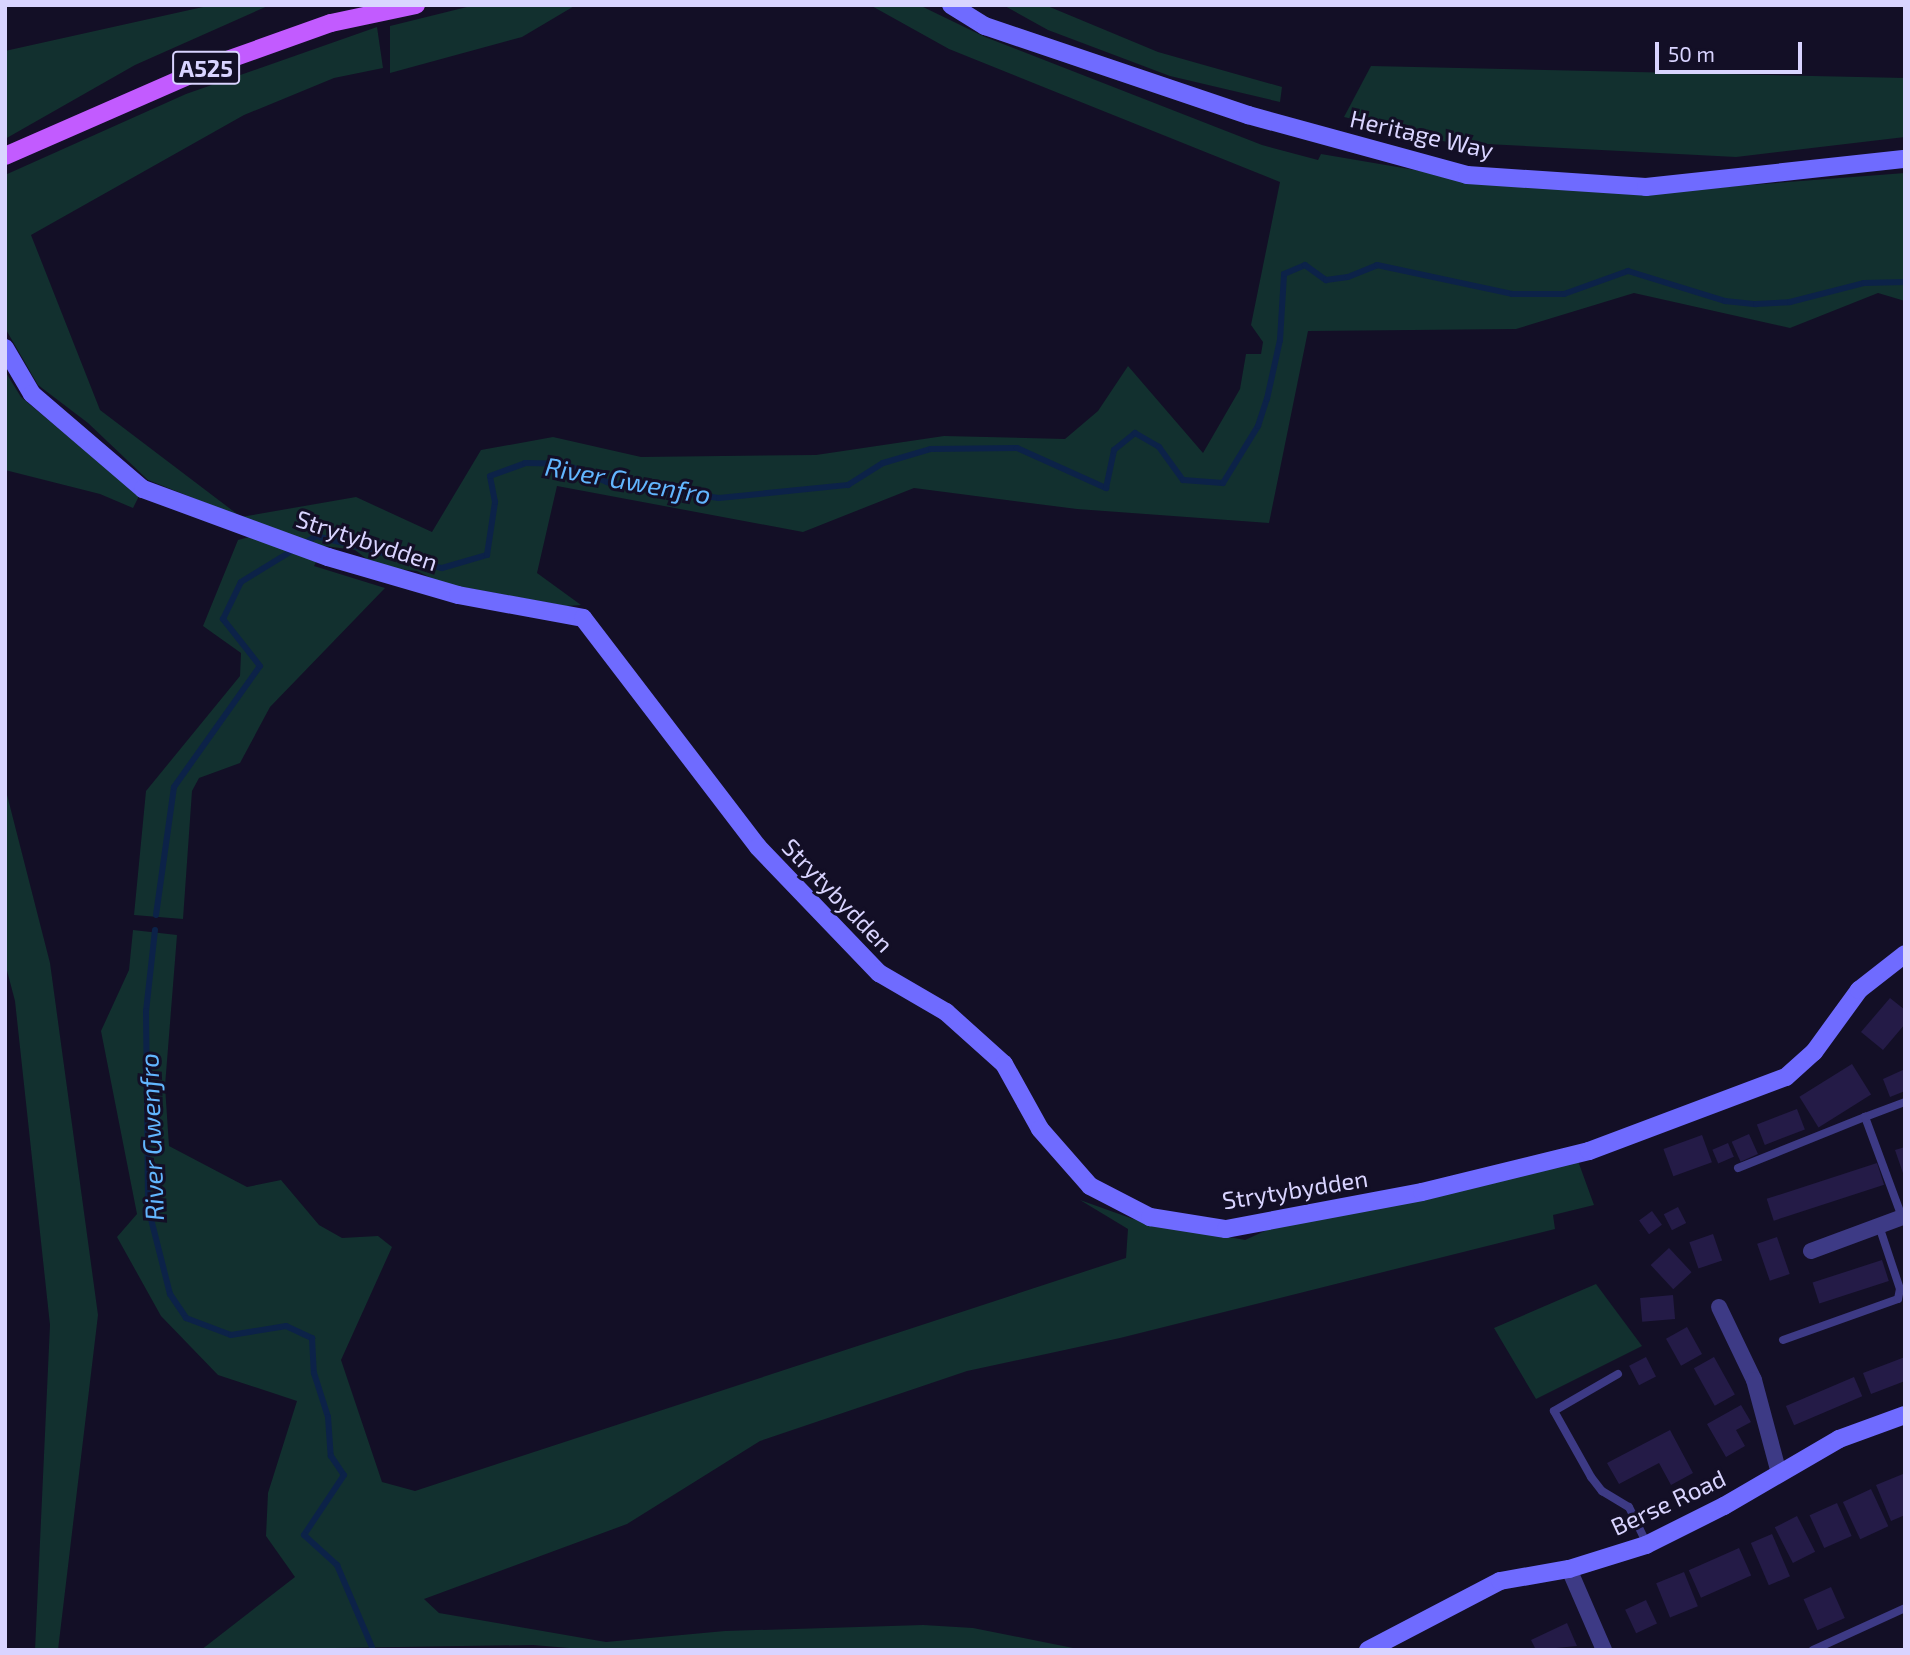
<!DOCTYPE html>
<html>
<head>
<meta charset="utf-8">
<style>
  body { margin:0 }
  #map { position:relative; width:1910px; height:1655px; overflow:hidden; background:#130f26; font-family:"Exo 2",sans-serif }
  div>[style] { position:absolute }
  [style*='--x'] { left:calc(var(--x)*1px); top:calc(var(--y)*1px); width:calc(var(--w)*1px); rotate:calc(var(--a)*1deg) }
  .green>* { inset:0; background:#12302f }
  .stream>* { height:6px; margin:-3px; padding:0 3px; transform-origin:3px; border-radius:3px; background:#0c2248 }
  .building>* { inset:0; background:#241b47; transform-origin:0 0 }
  .lane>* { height:8px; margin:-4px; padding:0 4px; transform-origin:4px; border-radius:4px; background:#3d3a85 }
  .street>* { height:16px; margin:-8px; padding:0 8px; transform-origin:8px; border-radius:8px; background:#3d3a85 }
  .secondary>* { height:18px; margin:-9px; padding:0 9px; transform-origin:9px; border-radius:9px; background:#6f6bff }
  .primary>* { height:18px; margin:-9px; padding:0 9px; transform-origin:9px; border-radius:9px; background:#c25bff }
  span { translate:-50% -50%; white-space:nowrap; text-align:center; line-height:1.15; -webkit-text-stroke:6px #130f26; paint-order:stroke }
  .shield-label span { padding:2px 5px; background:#130f26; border:2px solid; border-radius:5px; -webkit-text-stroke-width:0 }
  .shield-label { font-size:23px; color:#d9d4ff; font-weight:700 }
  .street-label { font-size:24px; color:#d9d4ff }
  .water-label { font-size:26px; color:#62b6ff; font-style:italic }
  .frame { position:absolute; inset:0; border:7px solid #d9d4ff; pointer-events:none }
  .scale { position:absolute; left:1655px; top:42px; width:147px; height:32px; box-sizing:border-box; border:4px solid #d9d4ff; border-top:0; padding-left:9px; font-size:21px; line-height:24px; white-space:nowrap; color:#d9d4ff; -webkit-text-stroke:5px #130f26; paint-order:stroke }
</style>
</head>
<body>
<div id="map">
  <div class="green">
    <i style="clip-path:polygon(212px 5px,270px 5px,135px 65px,5px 139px,5px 51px)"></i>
    <i style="clip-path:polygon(475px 5px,576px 5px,522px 37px,390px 73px,390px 26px)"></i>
    <i style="clip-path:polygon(870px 5px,919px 5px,985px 37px,1262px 145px,1318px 160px,1321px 154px,1468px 179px,1659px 192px,1905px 173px,1905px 301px,1878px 293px,1790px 328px,1634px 293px,1516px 329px,1308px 331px,1269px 523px,1077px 509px,914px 488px,803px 532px,557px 486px,537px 573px,581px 605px,566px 606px,441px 583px,417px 571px,377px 567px,355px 550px,324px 546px,314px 566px,385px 588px,270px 707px,240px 763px,199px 778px,192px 791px,183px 919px,134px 915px,146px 791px,240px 676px,241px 653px,203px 626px,238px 540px,253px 536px,241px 517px,148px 480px,88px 423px,38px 385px,5px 328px,5px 175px,186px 94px,377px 27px,383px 68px,334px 78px,244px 115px,31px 235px,100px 410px,241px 517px,356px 497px,432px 532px,481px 450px,553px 437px,641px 457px,816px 455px,944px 436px,1065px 439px,1098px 411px,1128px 366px,1203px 453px,1240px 389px,1246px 354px,1261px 354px,1263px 342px,1251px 325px,1280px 182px,949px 49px)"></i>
    <i style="clip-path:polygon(1003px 5px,1045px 5px,1158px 52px,1282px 87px,1280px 102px,1170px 76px,1048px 30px)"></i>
    <i style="clip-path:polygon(1371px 66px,1905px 78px,1905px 137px,1736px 157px,1447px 142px,1344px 117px)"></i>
    <i style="clip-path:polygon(5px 371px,21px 397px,139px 496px,133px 508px,100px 494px,5px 470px)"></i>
    <i style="clip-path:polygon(5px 787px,50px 963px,98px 1315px,58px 1650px,35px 1650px,50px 1325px,15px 1001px,5px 963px)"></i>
    <i style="clip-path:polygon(133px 930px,177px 935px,165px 1086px,169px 1146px,247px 1187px,281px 1180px,319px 1225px,342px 1238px,378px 1236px,392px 1247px,341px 1360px,382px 1482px,415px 1491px,1126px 1258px,1128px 1229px,1080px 1200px,1133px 1219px,1245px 1240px,1276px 1226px,1578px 1161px,1594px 1205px,1553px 1215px,1555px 1229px,1120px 1338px,967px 1371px,760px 1441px,627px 1524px,424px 1599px,439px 1613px,606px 1642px,725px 1631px,923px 1625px,973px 1628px,1083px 1650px,593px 1650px,533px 1645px,201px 1650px,295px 1577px,266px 1536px,268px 1493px,297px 1401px,218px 1375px,161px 1316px,117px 1237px,137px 1214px,101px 1031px,129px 970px)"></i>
    <i style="clip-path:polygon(1596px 1284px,1642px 1346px,1536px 1399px,1494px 1328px)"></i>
  </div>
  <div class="stream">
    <i style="--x:156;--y:915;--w:129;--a:-82"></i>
    <i style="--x:174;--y:787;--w:148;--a:-54.6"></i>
    <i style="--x:260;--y:666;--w:60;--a:-128.2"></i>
    <i style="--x:223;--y:619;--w:41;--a:-64.1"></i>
    <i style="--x:241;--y:582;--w:88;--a:-31.5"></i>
    <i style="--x:316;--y:536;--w:130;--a:14.3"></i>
    <i style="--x:442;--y:568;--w:47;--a:-16.1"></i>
    <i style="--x:487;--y:555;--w:54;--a:-81.4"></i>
    <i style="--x:495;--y:502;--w:26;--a:-101"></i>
    <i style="--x:490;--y:476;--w:37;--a:-20"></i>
    <i style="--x:525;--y:463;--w:39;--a:1"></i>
    <i style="--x:564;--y:464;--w:47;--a:22.7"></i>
    <i style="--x:607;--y:482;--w:113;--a:8.1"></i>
    <i style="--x:719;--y:498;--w:130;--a:-5.8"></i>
    <i style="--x:848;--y:485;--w:41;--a:-32.2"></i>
    <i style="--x:883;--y:463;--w:50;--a:-16.3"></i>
    <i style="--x:931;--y:449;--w:86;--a:-0.7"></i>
    <i style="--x:1017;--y:448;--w:98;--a:24.2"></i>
    <i style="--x:1106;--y:488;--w:39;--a:-78"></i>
    <i style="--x:1114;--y:450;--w:27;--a:-39"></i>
    <i style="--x:1135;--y:433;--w:28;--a:30"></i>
    <i style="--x:1159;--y:447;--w:41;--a:54"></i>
    <i style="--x:1183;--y:480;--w:40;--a:4.3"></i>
    <i style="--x:1223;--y:483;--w:67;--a:-58.4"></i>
    <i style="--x:1258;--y:426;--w:28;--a:-72"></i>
    <i style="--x:1267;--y:399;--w:60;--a:-77.6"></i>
    <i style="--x:1280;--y:340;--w:66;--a:-86.5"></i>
    <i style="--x:1284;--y:274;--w:23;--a:-23"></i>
    <i style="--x:1305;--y:265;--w:26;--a:36"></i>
    <i style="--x:1326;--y:280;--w:22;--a:-8"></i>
    <i style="--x:1348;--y:277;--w:31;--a:-22"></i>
    <i style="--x:1377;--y:265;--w:138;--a:12.1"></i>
    <i style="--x:1512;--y:294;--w:52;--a:0"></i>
    <i style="--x:1564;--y:294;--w:68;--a:-19.8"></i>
    <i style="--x:1628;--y:271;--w:102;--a:17.2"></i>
    <i style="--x:1725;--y:301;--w:31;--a:6"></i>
    <i style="--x:1756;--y:304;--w:34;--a:-3"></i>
    <i style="--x:1790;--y:302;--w:76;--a:-14.4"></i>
    <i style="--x:1864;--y:283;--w:41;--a:-1.4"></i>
    <i style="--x:155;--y:930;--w:81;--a:96.3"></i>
    <i style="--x:146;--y:1011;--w:196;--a:89.4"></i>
    <i style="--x:148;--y:1207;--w:90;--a:75.8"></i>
    <i style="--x:170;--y:1294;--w:29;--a:56"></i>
    <i style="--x:186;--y:1318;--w:48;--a:20.7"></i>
    <i style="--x:231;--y:1335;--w:56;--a:-9.3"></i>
    <i style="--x:286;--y:1326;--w:29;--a:25"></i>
    <i style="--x:312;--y:1338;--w:35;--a:87"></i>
    <i style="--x:314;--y:1373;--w:46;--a:72.3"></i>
    <i style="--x:328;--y:1417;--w:39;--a:86"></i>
    <i style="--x:331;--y:1456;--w:23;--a:56"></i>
    <i style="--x:344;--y:1475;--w:72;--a:123.7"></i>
    <i style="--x:304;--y:1535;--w:45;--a:42.3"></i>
    <i style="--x:337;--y:1565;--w:89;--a:66.9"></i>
  </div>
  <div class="building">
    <i style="clip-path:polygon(1890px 998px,1905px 1010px,1905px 1024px,1883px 1050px,1861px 1032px)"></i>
    <i style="left:1852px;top:1064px;width:36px;height:62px;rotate:58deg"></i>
    <i style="clip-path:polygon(1905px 1069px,1905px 1091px,1890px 1097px,1883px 1079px)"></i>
    <i style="left:1797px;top:1109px;width:22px;height:43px;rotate:69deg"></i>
    <i style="left:1749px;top:1134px;width:22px;height:19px;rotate:66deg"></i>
    <i style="left:1702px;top:1135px;width:29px;height:41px;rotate:70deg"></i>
    <i style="left:1728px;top:1143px;width:15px;height:17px;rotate:67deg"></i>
    <i style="clip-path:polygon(1905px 1147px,1905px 1176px,1904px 1176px,1895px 1150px)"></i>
    <i style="left:1877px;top:1163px;width:23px;height:116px;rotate:72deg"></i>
    <i style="left:1678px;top:1207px;width:18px;height:16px;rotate:63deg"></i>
    <i style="left:1652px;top:1211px;width:17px;height:16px;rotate:54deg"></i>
    <i style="left:1713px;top:1234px;width:28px;height:25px;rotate:71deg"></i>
    <i style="left:1777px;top:1237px;width:39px;height:21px;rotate:71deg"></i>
    <i style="left:1669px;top:1248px;width:33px;height:25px;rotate:47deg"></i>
    <i style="left:1882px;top:1260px;width:22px;height:73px;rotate:72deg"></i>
    <i style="left:1673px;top:1295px;width:24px;height:33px;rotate:85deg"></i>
    <i style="left:1687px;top:1327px;width:31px;height:24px;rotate:61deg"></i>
    <i style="left:1646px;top:1357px;width:22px;height:19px;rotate:63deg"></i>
    <i style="left:1714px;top:1357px;width:43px;height:23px;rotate:61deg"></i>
    <i style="clip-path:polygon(1905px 1357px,1905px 1381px,1871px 1394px,1863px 1373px)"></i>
    <i style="left:1854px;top:1377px;width:21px;height:74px;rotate:67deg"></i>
    <i style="clip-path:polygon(1741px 1405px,1751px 1422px,1736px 1430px,1745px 1446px,1726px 1457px,1707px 1424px)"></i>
    <i style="clip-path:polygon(1670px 1430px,1693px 1473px,1671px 1485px,1659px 1463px,1619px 1484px,1607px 1463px)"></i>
    <i style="clip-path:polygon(1903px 1474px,1905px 1515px,1891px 1521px,1876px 1485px)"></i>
    <i style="left:1871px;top:1489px;width:41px;height:31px;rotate:65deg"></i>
    <i style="left:1837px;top:1503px;width:36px;height:30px;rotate:66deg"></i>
    <i style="left:1797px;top:1516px;width:40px;height:25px;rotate:63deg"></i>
    <i style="left:1772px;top:1534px;width:46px;height:23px;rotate:67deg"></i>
    <i style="left:1739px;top:1548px;width:30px;height:55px;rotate:66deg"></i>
    <i style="left:1684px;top:1572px;width:37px;height:30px;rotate:68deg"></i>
    <i style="left:1831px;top:1587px;width:34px;height:30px;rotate:66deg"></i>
    <i style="left:1646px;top:1600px;width:26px;height:23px;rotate:65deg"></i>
    <i style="clip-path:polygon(1567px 1623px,1577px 1646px,1536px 1650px,1531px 1640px)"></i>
  </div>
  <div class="lane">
    <i style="--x:1738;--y:1168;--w:137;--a:-21.9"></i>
    <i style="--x:1902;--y:1217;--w:107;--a:-110.3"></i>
    <i style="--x:1865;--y:1117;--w:43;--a:-20.6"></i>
    <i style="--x:1783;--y:1340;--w:122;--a:-19.6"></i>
    <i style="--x:1898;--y:1299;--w:10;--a:-79"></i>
    <i style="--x:1900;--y:1289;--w:66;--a:-108.4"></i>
    <i style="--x:1618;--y:1374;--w:74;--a:150"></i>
    <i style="--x:1554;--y:1411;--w:76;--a:60.7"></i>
    <i style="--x:1591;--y:1477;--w:18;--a:52"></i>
    <i style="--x:1602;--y:1491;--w:31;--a:31"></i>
    <i style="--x:1629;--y:1507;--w:41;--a:64.1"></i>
    <i style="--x:1813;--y:1650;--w:101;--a:-24.5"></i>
  </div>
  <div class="street">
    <i style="--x:1811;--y:1251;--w:100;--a:-20.4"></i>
    <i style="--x:1719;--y:1307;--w:81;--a:64.4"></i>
    <i style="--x:1754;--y:1380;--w:96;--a:75"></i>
    <i style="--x:1569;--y:1569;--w:88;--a:66.6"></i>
  </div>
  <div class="secondary">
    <i style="--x:951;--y:5;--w:40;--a:32"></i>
    <i style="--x:985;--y:26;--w:278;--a:18.7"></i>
    <i style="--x:1248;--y:115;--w:227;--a:15.3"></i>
    <i style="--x:1467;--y:175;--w:179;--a:3.8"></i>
    <i style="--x:1646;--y:187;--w:261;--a:-6.2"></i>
    <i style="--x:5;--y:348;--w:53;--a:59.6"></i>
    <i style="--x:32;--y:394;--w:146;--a:40.6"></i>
    <i style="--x:143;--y:489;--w:197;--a:20.2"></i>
    <i style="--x:328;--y:557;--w:135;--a:16.3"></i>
    <i style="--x:458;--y:595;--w:127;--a:10.4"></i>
    <i style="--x:583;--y:618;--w:288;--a:52.6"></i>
    <i style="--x:758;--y:847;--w:175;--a:46.2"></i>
    <i style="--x:879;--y:973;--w:78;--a:30.2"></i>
    <i style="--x:946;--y:1012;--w:78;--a:41.9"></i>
    <i style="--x:1004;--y:1064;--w:74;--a:61"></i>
    <i style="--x:1040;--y:1129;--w:76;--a:48.7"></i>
    <i style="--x:1090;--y:1186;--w:68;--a:27.3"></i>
    <i style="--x:1150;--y:1217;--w:77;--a:9"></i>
    <i style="--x:1226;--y:1229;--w:199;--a:-10.7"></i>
    <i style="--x:1422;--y:1192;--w:172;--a:-13.8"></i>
    <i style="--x:1589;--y:1151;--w:210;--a:-20.6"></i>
    <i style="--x:1786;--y:1077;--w:38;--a:-42"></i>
    <i style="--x:1814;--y:1052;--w:77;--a:-54"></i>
    <i style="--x:1859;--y:990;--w:58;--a:-38"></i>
    <i style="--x:1368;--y:1650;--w:149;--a:-27.6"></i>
    <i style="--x:1500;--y:1581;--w:70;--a:-9.9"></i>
    <i style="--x:1569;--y:1569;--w:81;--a:-17.3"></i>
    <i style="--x:1646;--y:1545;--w:87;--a:-26.6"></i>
    <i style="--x:1724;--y:1506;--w:133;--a:-30.2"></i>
    <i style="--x:1839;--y:1439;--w:70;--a:-20"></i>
  </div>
  <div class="primary">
    <i style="--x:5;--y:156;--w:227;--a:-23.6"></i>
    <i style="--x:213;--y:65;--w:125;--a:-19.6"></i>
    <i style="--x:331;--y:23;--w:87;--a:-12"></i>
  </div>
  <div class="shield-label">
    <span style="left:206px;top:68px">A525</span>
  </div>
  <div class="street-label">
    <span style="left:1422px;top:134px;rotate:13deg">Heritage Way</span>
    <span style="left:367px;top:540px;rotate:18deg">Strytybydden</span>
    <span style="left:838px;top:895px;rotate:46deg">Strytybydden</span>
    <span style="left:1295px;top:1189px;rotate:-9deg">Strytybydden</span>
    <span style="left:1668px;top:1502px;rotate:-25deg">Berse Road</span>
  </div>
  <div class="water-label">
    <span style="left:628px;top:480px;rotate:10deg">River Gwenfro</span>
    <span style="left:151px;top:1137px;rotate:-92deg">River Gwenfro</span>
  </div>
  <div class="frame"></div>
  <div class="scale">50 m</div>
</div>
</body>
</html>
